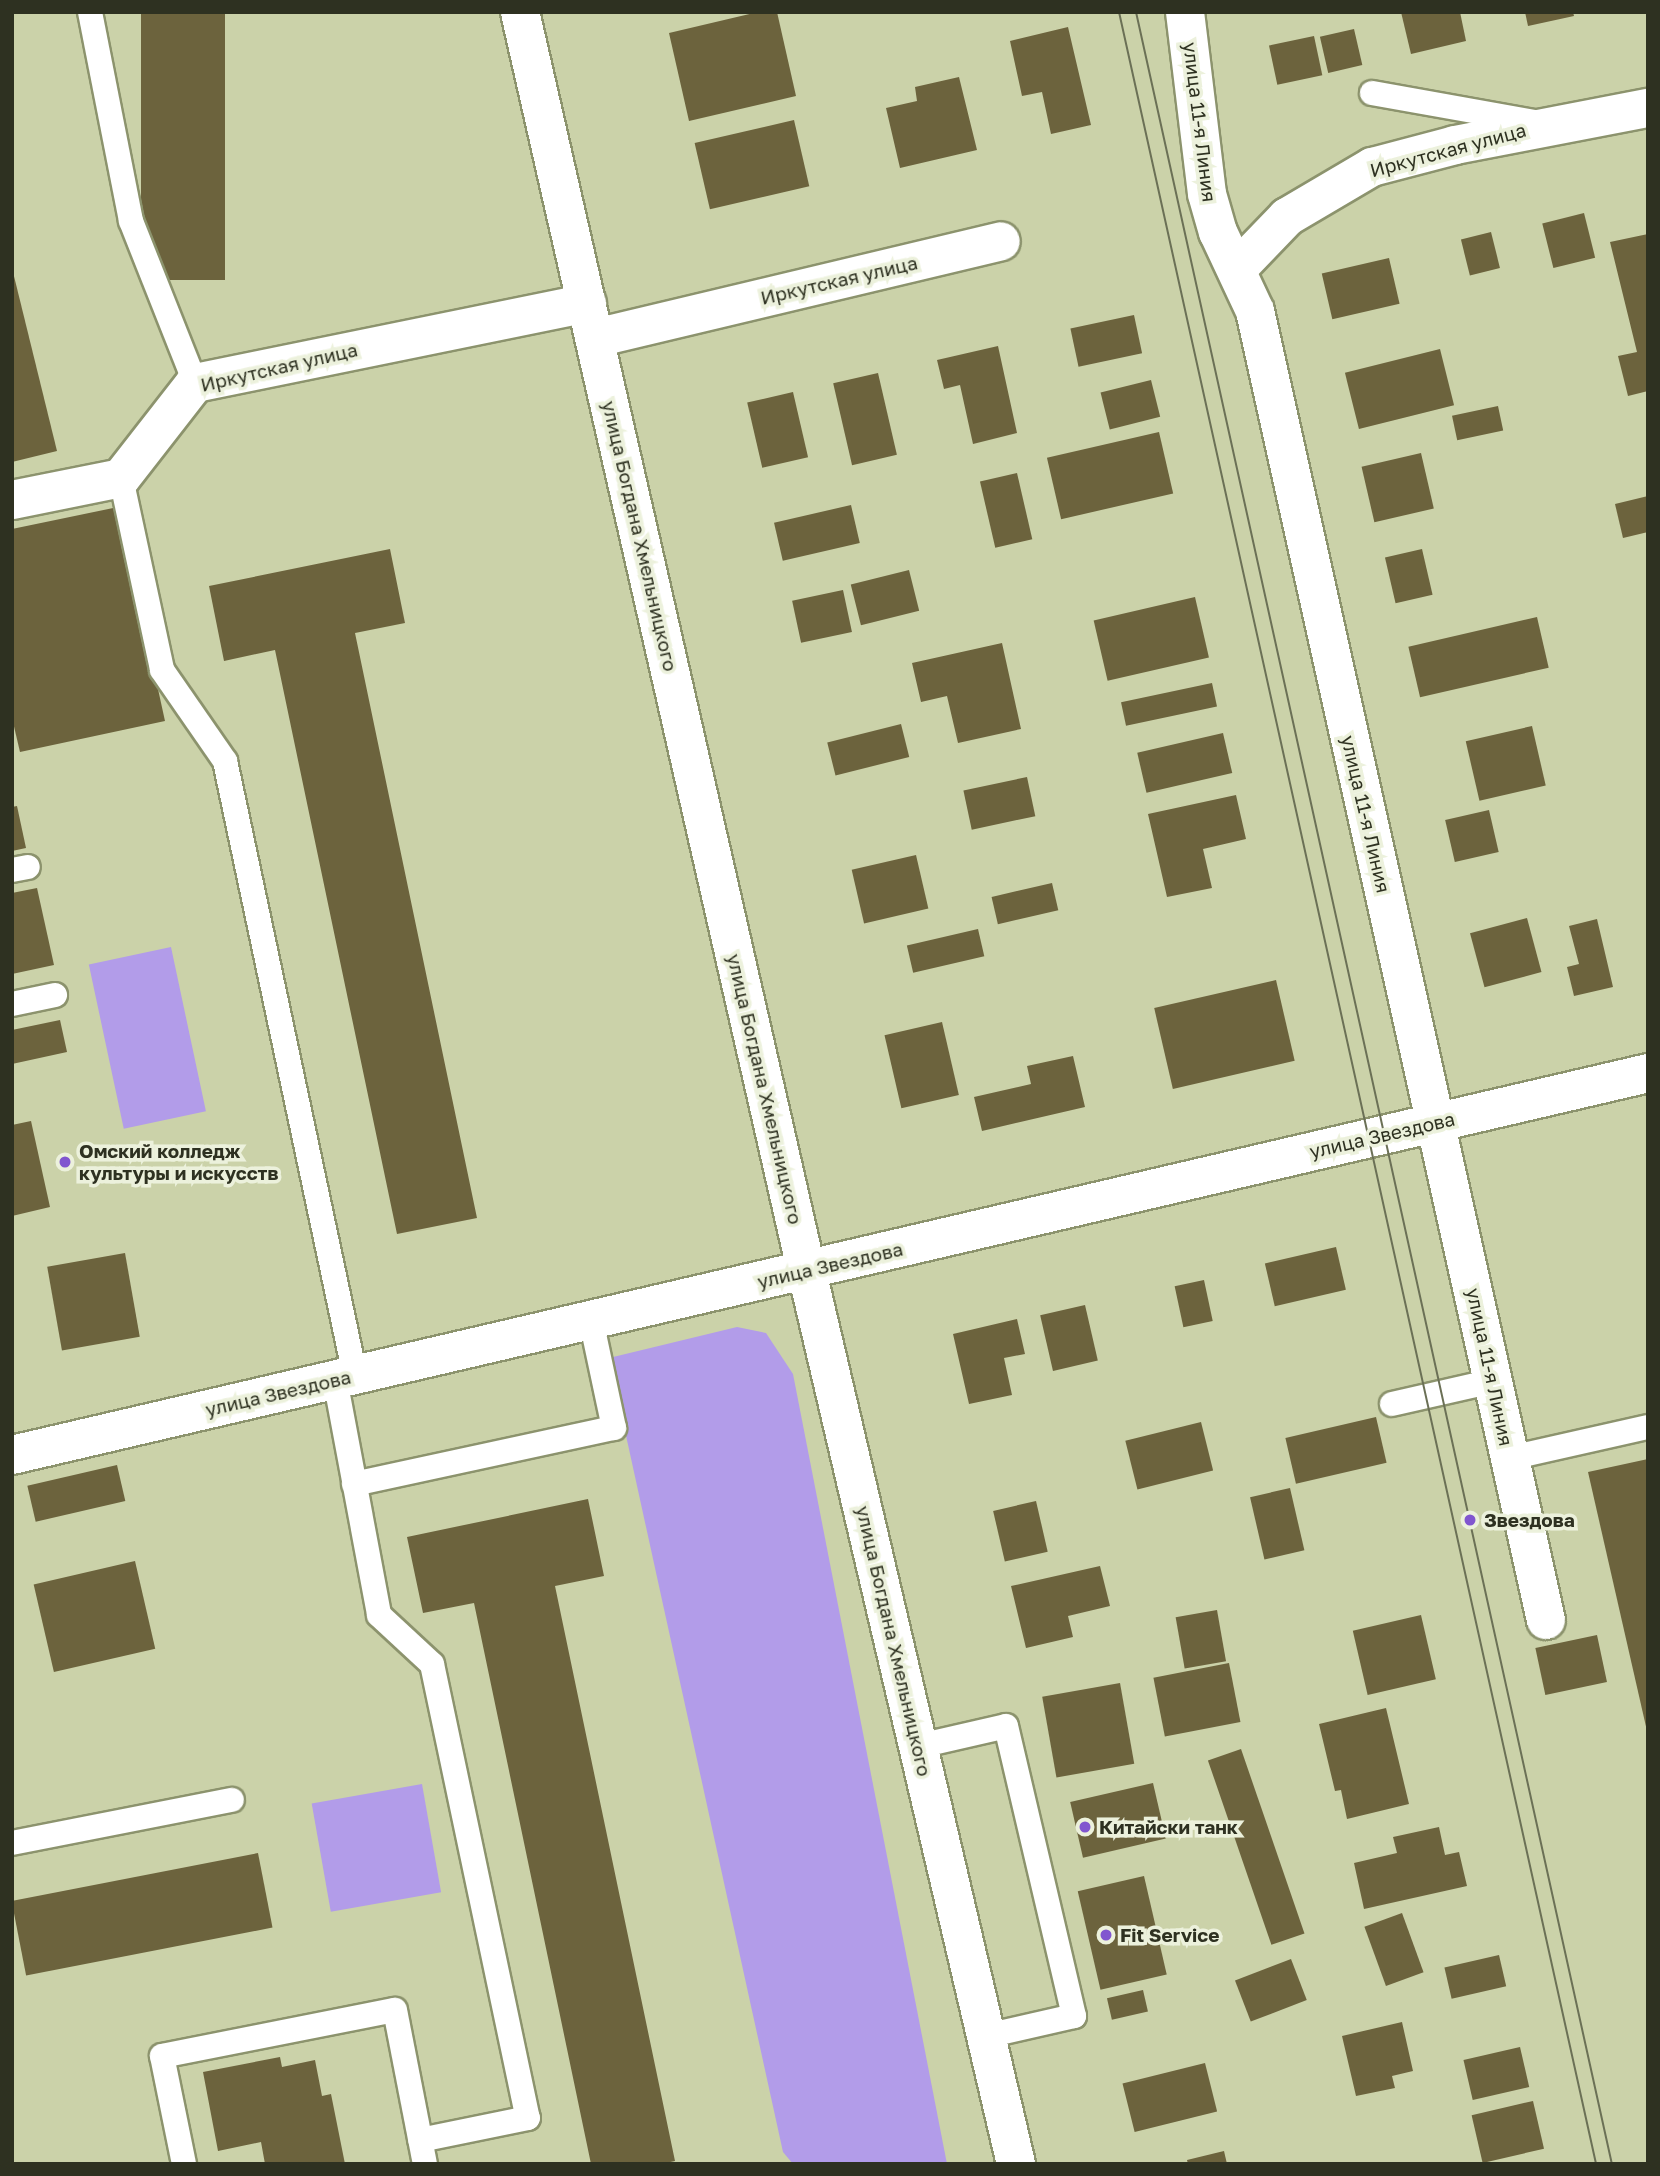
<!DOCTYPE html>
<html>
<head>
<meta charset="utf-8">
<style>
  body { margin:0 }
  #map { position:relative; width:1660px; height:2176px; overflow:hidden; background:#cbd2a9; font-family:"Golos Text",sans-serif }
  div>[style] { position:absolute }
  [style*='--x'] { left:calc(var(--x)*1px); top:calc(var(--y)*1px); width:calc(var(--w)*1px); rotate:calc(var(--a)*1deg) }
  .green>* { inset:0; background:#b29ce9; transform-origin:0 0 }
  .building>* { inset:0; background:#6c633d; transform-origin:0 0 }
  .roads { filter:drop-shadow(2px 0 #8c936d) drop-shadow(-2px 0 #8c936d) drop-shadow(0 2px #8c936d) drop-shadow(0 -2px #8c936d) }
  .lane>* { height:24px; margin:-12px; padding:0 12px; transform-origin:12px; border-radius:12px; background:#fff }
  .street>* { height:38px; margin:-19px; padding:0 19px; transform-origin:19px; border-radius:19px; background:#fff }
  .secondary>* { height:38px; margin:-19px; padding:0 19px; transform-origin:19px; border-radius:19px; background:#fff }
  .tram>* { height:2px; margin:-1px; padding:0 1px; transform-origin:1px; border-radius:1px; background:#6b7056 }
  .dots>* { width:19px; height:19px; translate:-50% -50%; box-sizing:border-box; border:4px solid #ecf1dc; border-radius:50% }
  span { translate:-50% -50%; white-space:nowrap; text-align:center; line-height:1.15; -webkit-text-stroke:7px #ecf1dc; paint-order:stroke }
  .street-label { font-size:19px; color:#2e3121 }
  .poi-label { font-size:19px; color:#2e3121; font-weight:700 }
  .left { translate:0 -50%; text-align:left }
  .frame { position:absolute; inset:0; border:14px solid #2e3121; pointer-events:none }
</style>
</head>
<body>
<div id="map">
  <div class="green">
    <i style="left:171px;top:947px;width:168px;height:84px;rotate:78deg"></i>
    <i style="clip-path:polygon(737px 1327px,766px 1333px,793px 1374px,947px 2164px,793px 2164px,783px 2152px,609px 1358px)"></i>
    <i style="left:422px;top:1784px;width:110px;height:112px;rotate:80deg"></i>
  </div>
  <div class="building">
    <i style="left:141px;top:12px;width:84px;height:268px"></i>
    <i style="clip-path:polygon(758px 12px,777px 12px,796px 96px,689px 121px,669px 33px)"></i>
    <i style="clip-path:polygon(1401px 12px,1460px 12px,1466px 41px,1411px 54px)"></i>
    <i style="clip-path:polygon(1525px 12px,1573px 12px,1574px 16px,1528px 26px)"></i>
    <i style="clip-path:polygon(1068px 27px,1091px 125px,1051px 134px,1042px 92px,1022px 96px,1010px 41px)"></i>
    <i style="left:1354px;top:29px;width:37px;height:35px;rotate:77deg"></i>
    <i style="left:1314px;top:36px;width:40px;height:46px;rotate:78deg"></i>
    <i style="clip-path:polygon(959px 77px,977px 150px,900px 168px,886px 108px,917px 101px,915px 87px)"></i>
    <i style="left:794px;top:120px;width:68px;height:102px;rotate:77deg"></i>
    <i style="left:1584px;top:213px;width:46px;height:43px;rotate:76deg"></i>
    <i style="left:1491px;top:232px;width:37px;height:31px;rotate:76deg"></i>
    <i style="clip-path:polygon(1648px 234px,1648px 391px,1628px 396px,1618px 356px,1637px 352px,1610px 242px)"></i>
    <i style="left:1389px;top:258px;width:47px;height:69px;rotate:77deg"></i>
    <i style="clip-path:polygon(12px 268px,57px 451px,12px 462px)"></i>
    <i style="left:1134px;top:315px;width:39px;height:65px;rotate:78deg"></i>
    <i style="clip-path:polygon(998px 346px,1017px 433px,973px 444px,960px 385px,944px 389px,937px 360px)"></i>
    <i style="left:1440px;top:349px;width:58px;height:98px;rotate:76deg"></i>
    <i style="left:878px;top:373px;width:84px;height:46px;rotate:77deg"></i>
    <i style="left:1151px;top:380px;width:38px;height:52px;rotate:76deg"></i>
    <i style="left:793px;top:392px;width:67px;height:47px;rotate:77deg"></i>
    <i style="left:1498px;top:406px;width:25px;height:47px;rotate:78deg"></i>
    <i style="left:1159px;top:432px;width:63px;height:115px;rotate:77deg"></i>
    <i style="left:1421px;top:453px;width:57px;height:61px;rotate:77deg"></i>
    <i style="left:1017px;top:473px;width:68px;height:38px;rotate:77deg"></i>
    <i style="clip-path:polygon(1648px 496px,1648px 532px,1623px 538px,1615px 504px)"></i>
    <i style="left:851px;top:505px;width:39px;height:79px;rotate:77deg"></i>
    <i style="clip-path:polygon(118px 507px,165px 721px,20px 752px,12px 718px,12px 529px)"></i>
    <i style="clip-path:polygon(390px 549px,405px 623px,355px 633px,477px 1218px,397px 1234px,275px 650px,224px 661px,209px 586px)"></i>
    <i style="left:1422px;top:549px;width:47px;height:38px;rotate:77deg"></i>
    <i style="left:909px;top:570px;width:42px;height:60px;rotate:76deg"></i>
    <i style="left:843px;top:590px;width:43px;height:52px;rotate:78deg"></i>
    <i style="left:1195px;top:597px;width:62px;height:104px;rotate:77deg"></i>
    <i style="left:1537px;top:617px;width:52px;height:132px;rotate:77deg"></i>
    <i style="clip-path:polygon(1002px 643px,1021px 729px,958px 743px,947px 696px,921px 702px,912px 663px)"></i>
    <i style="left:1212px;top:683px;width:24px;height:93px;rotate:78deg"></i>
    <i style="left:901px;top:724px;width:34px;height:76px;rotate:76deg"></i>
    <i style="left:1532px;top:726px;width:61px;height:68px;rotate:77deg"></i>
    <i style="left:1223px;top:733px;width:41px;height:88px;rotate:77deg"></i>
    <i style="left:1027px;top:777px;width:40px;height:65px;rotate:78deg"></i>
    <i style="clip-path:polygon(1236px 795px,1246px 839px,1203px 849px,1212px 888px,1167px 897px,1148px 814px)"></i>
    <i style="clip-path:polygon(17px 806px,26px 848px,12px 851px,12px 807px)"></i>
    <i style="left:1489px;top:810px;width:43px;height:45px;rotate:77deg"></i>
    <i style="left:916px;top:855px;width:55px;height:66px;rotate:77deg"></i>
    <i style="left:1052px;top:883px;width:28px;height:62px;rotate:77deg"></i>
    <i style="clip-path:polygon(37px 888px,54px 965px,12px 974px,12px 893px)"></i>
    <i style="left:1527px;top:918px;width:56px;height:59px;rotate:75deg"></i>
    <i style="clip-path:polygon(1597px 919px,1613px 987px,1574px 996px,1567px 967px,1579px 964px,1569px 926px)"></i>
    <i style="left:978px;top:929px;width:28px;height:73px;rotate:77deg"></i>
    <i style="left:1276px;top:980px;width:83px;height:125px;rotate:77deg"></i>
    <i style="clip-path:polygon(60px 1020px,67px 1052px,12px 1064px,12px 1030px)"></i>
    <i style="left:942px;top:1022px;width:75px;height:59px;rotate:77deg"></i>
    <i style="clip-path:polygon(1073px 1056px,1085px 1107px,982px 1131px,974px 1097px,1031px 1084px,1027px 1066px)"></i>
    <i style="clip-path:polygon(31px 1121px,50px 1207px,12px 1216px,12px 1125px)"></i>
    <i style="left:1336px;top:1247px;width:44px;height:73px;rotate:77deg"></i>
    <i style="left:125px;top:1253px;width:85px;height:79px;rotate:80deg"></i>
    <i style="left:1204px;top:1280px;width:42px;height:30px;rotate:78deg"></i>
    <i style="left:1085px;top:1305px;width:57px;height:46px;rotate:77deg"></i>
    <i style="clip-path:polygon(1017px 1319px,1025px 1354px,1004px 1358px,1012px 1395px,969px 1404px,953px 1334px)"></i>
    <i style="left:1376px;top:1417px;width:47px;height:93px;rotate:77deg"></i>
    <i style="left:1201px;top:1422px;width:50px;height:78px;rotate:76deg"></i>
    <i style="clip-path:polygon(1648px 1459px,1648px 1731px,1647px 1731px,1588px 1472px)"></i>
    <i style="left:117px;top:1465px;width:37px;height:92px;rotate:77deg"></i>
    <i style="left:1290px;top:1488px;width:64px;height:41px;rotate:77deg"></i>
    <i style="clip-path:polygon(588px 1499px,604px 1576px,555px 1586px,675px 2161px,661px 2164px,591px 2164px,474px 1603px,423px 1613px,407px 1537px)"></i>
    <i style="left:1036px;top:1501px;width:52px;height:44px;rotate:77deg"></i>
    <i style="left:135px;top:1561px;width:90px;height:104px;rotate:77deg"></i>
    <i style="clip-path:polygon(1100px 1566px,1110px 1606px,1068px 1616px,1073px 1637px,1026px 1648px,1011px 1586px)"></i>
    <i style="left:1217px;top:1610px;width:52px;height:42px;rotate:80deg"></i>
    <i style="left:1421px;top:1615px;width:66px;height:70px;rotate:77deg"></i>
    <i style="left:1597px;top:1635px;width:48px;height:63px;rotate:78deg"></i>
    <i style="left:1229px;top:1663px;width:60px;height:77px;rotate:79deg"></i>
    <i style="left:1120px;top:1683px;width:82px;height:79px;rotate:80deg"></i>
    <i style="clip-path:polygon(1386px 1708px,1409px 1804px,1347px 1819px,1341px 1790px,1335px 1791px,1319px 1724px)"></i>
    <i style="left:1241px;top:1749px;width:195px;height:35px;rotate:71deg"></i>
    <i style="left:1153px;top:1783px;width:57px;height:85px;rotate:77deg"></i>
    <i style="clip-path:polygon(1439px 1827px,1445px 1855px,1459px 1852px,1467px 1886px,1364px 1909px,1354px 1863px,1397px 1853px,1393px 1837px)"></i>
    <i style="left:258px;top:1853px;width:76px;height:251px;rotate:79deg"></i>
    <i style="left:1144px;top:1876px;width:101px;height:68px;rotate:77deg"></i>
    <i style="left:1402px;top:1913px;width:63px;height:40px;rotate:70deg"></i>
    <i style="left:1499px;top:1955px;width:32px;height:56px;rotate:77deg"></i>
    <i style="left:1291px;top:1959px;width:44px;height:60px;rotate:69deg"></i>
    <i style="left:1143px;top:1990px;width:22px;height:37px;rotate:77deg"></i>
    <i style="clip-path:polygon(1402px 2022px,1413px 2071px,1392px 2076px,1395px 2088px,1356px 2096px,1342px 2036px)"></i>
    <i style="left:1520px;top:2047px;width:41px;height:58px;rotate:77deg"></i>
    <i style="clip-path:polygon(280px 2057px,282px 2067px,315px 2060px,322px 2096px,331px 2094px,345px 2164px,265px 2164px,261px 2142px,218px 2151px,203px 2072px)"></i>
    <i style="left:1205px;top:2063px;width:50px;height:85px;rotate:76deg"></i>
    <i style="left:1533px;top:2101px;width:49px;height:63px;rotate:77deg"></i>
    <i style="clip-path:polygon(1224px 2151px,1227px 2164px,1188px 2164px,1187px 2160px)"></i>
  </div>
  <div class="roads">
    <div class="lane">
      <i style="--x:90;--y:12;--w:213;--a:78.9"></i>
      <i style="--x:131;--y:221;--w:174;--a:68.4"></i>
      <i style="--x:1372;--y:93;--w:166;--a:10.1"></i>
      <i style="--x:121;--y:478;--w:196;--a:77.9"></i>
      <i style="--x:162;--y:670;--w:111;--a:55.3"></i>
      <i style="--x:225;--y:761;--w:628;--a:78.05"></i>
      <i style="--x:12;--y:870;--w:16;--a:-11"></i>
      <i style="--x:12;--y:1004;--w:44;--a:-11.8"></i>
      <i style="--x:335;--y:1379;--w:240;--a:79.4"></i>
      <i style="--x:379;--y:1615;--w:72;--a:42.8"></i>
      <i style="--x:432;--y:1664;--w:464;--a:78.1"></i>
      <i style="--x:528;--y:2118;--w:110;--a:168.5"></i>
      <i style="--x:1392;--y:1404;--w:104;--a:-12.8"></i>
      <i style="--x:1510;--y:1458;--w:141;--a:-12.7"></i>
      <i style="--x:354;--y:1484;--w:266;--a:-12.2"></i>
      <i style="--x:614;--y:1428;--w:110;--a:-102"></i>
      <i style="--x:919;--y:1746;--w:89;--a:-12.9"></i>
      <i style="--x:1006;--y:1726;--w:298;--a:76.8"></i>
      <i style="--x:1074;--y:2016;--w:90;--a:167.2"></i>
      <i style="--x:12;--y:1843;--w:224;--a:-11.1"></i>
      <i style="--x:184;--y:2164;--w:110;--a:-101.5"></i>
      <i style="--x:162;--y:2056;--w:237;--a:-11.2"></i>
      <i style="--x:395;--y:2010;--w:157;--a:79"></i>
    </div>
    <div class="street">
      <i style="--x:1185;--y:12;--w:183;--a:83.1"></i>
      <i style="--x:1207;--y:194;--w:40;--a:74"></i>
      <i style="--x:1218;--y:232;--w:87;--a:64.9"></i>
      <i style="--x:1255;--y:311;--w:1341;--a:77.47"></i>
      <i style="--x:1238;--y:268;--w:71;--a:-46.1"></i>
      <i style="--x:1287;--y:217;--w:99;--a:-30.5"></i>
      <i style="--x:1372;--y:167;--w:86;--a:-14.8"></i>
      <i style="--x:1455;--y:145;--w:197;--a:-10.9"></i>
      <i style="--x:595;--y:338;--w:417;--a:-13.4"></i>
      <i style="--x:12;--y:500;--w:111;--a:-11.4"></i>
      <i style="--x:121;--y:478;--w:120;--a:-52.1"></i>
      <i style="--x:195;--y:383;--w:400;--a:-11.5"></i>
      <i style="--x:12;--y:1455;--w:1680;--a:-13.14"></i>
    </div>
    <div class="secondary">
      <i style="--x:520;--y:12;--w:1257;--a:77.18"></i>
      <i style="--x:799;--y:1238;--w:951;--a:76.81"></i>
    </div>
  </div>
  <div class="tram">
    <i style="--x:1119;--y:12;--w:2204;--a:77.5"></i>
    <i style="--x:1136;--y:12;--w:2204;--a:77.53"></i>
  </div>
  <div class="dots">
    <i style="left:65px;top:1162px;background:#8156cf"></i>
    <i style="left:1470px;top:1520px;background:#8156cf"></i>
    <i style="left:1085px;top:1827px;background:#8156cf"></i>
    <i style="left:1106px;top:1935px;background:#8156cf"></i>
  </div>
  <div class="street-label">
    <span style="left:1200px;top:122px;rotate:83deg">улица 11-я Линия</span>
    <span style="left:1448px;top:150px;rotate:-15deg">Иркутская улица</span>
    <span style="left:839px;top:280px;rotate:-13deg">Иркутская улица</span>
    <span style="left:279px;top:367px;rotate:-13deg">Иркутская улица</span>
    <span style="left:640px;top:536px;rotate:77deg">улица Богдана Хмельницкого</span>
    <span style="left:1366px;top:814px;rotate:77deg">улица 11-я Линия</span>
    <span style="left:765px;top:1089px;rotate:77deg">улица Богдана Хмельницкого</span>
    <span style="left:1382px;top:1135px;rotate:-13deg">улица Звездова</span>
    <span style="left:830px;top:1265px;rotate:-13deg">улица Звездова</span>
    <span style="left:1490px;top:1367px;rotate:78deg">улица 11-я Линия</span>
    <span style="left:278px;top:1393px;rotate:-13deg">улица Звездова</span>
    <span style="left:894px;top:1641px;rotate:77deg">улица Богдана Хмельницкого</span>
  </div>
  <div class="poi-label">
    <span class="left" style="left:79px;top:1162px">Омский колледж<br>культуры и искусств</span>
    <span class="left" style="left:1484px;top:1520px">Звездова</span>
    <span class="left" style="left:1099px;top:1827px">Китайски танк</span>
    <span class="left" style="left:1120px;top:1935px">Fit Service</span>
  </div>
  <div class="frame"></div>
</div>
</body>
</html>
